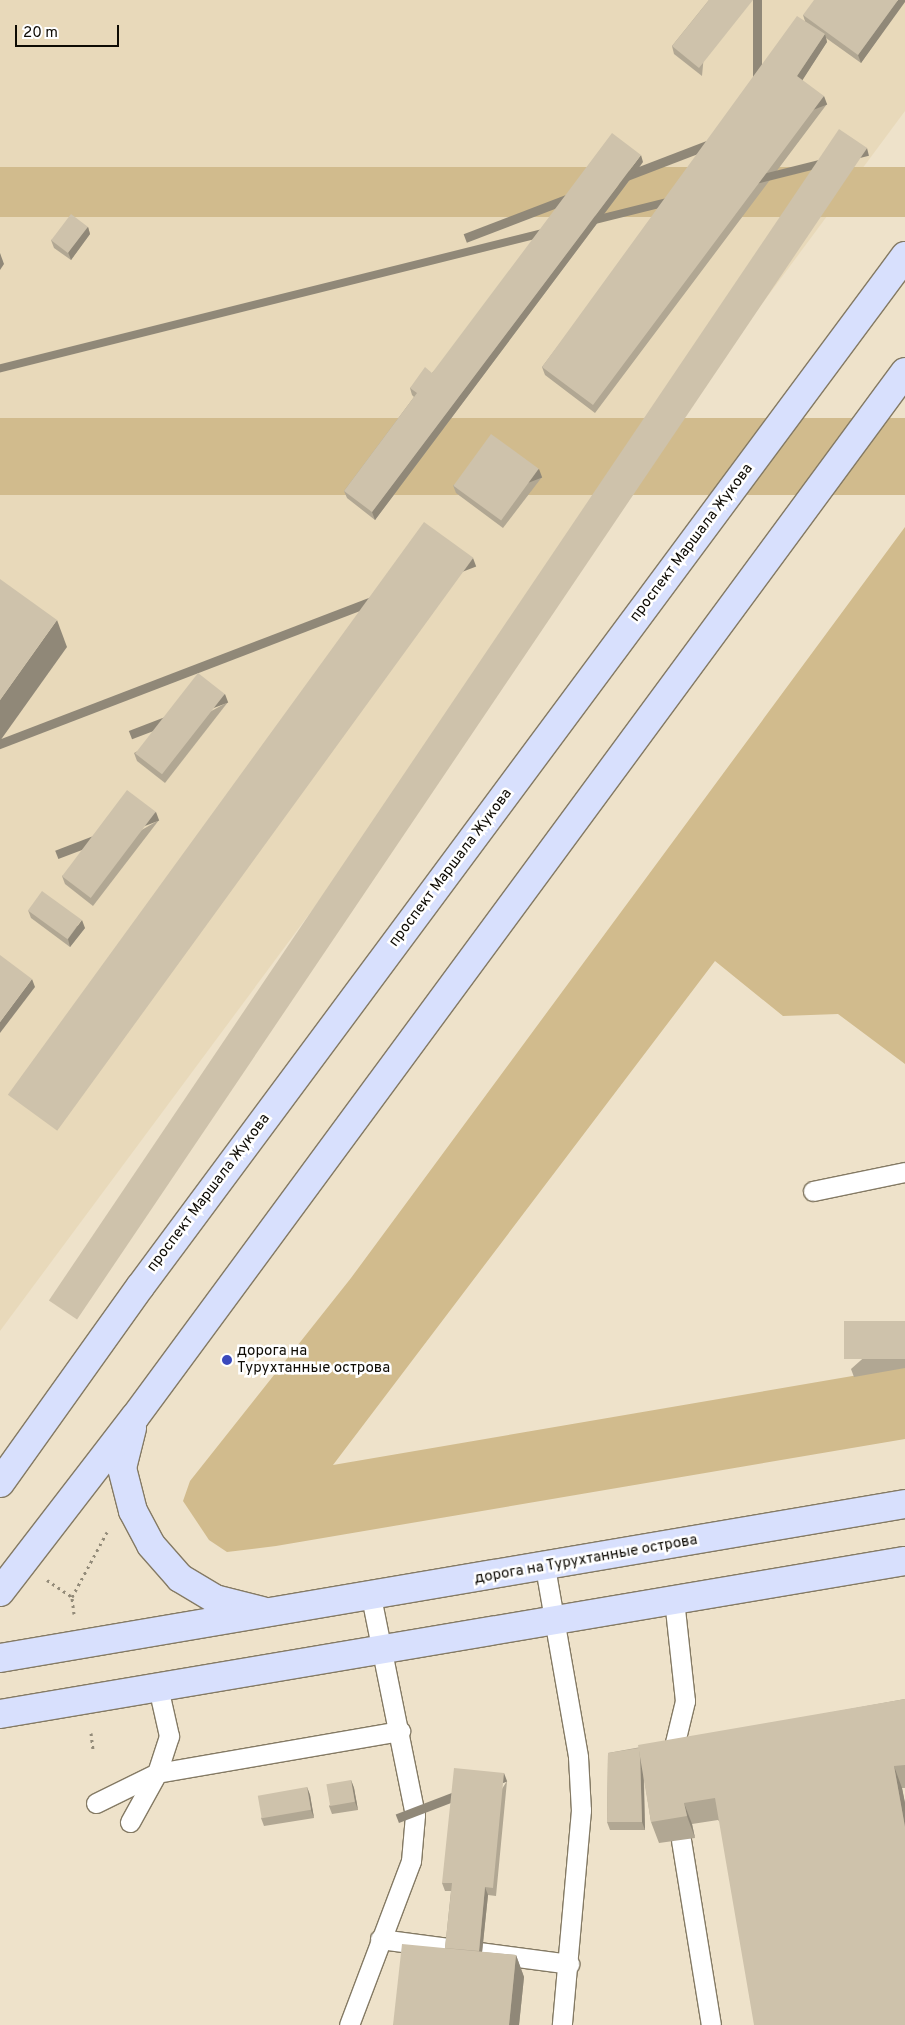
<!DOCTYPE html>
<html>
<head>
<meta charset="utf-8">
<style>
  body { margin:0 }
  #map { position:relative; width:905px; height:2025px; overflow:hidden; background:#eee2ca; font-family:Overpass,sans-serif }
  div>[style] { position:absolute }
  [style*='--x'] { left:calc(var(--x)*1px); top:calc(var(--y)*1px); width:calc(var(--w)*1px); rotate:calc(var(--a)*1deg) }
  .built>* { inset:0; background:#e8d9ba }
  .green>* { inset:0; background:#d1bb8d; transform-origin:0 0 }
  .path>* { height:3px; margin-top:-1.5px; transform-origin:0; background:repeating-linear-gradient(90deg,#938b79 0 2.5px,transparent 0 6.5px) }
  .roads { filter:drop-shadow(1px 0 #847a64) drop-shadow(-1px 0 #847a64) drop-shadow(0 1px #847a64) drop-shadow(0 -1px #847a64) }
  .lane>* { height:19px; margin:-9.5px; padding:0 9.5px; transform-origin:9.5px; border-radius:9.5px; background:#fff }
  .secondary>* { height:28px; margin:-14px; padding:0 14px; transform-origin:14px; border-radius:14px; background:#d8e0fd }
  .wall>* { inset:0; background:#b1a793 }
  .shaded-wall>* { inset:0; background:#908878; transform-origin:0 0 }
  .building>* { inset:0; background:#cec2ab; transform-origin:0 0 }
  .dots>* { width:14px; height:14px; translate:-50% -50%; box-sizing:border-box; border:2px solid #fff; border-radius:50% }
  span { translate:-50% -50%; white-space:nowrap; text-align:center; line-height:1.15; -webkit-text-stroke:5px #fff; paint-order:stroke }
  .street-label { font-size:15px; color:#0e0b04 }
  .poi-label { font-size:15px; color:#0e0b04 }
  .left { translate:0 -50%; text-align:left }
  .scale { position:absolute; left:15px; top:25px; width:104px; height:22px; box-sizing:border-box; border:2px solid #0e0b04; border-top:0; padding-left:6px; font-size:15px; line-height:18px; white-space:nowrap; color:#0e0b04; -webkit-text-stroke:4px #fff; paint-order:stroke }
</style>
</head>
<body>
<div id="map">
  <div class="built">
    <i style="clip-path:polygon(0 0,905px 0,905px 111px,0 1331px)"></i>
  </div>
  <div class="green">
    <i style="left:905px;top:167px;width:50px;height:1518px;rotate:90deg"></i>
    <i style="left:905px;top:418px;width:77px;height:1020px;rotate:90deg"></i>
    <i style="clip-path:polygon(905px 527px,905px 1064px,838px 1014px,783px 1016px,715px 961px,333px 1465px,905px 1367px,905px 1439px,276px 1546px,227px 1552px,209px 1540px,183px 1501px,190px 1481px,351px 1278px)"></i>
  </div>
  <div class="path">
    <i style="--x:47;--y:1580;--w:30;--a:34"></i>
    <i style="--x:74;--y:1614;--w:17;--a:-97"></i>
    <i style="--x:72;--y:1597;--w:74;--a:-61.7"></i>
    <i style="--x:91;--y:1733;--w:17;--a:83"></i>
  </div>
  <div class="roads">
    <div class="lane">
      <i style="--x:813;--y:1191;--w:94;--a:-11.7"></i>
      <i style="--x:545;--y:1567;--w:193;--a:80.1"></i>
      <i style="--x:578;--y:1757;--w:53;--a:86.8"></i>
      <i style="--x:581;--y:1810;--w:216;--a:95.1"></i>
      <i style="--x:670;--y:1763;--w:64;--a:-76.4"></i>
      <i style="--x:685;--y:1701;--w:102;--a:-96.2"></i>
      <i style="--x:96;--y:1803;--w:68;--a:-26.2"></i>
      <i style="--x:157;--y:1773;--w:247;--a:-9.8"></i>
      <i style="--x:130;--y:1822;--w:56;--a:-61.1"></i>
      <i style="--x:157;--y:1773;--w:39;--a:-72"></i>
      <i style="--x:169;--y:1736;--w:50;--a:-102.7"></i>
      <i style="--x:681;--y:1840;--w:187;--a:80.8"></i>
      <i style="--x:380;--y:1939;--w:191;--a:7.5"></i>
      <i style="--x:349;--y:2025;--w:175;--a:-69.3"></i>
      <i style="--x:411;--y:1861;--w:46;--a:-85"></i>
      <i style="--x:415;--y:1815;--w:222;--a:-101.4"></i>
    </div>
    <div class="secondary">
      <i style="--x:132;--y:1428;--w:41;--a:104"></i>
      <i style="--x:122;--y:1468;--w:44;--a:75.7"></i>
      <i style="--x:133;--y:1511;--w:38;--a:62"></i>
      <i style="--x:151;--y:1545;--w:44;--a:48.7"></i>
      <i style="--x:180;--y:1578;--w:41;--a:31"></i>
      <i style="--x:215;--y:1599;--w:49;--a:14.3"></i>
      <i style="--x:0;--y:1483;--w:241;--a:-54.5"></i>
      <i style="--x:140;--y:1287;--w:1284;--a:-53.42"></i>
      <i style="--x:0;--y:1592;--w:221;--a:-52.4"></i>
      <i style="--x:135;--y:1417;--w:1298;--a:-53.62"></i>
      <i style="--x:0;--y:1658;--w:918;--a:-9.66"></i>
      <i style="--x:0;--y:1714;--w:918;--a:-9.6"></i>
    </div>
  </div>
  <div class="wall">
    <i style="clip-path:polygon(709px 0,702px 76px,674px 54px,672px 46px)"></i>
    <i style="clip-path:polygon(905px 0,861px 63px,826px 38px,827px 42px,802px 80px,827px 104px,595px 413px,545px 375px,542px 367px,805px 21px,803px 15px)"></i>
    <i style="clip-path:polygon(643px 162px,375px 520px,347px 498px,344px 491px,414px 397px,412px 395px,410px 388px,432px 373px)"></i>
    <i style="clip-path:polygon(88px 227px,90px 234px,71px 260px,54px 248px,51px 240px)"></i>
    <i style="clip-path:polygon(542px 477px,503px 528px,456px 493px,453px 485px)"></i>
    <i style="clip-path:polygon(228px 702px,165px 783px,137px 761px,134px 753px)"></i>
    <i style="clip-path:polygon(159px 820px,93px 906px,65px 884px,62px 876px)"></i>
    <i style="clip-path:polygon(28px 910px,85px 928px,70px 947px,31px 918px)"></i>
    <i style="clip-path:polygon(905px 1321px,905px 1368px,854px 1377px,851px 1369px)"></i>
    <i style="clip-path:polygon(905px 1699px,905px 1788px,902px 1788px,905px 1803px,905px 2025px,718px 1820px,692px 1824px,695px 1838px,659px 1843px,651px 1822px,644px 1777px,645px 1830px,610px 1830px,607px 1822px,608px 1753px)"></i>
    <i style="clip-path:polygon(351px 1780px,354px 1788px,358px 1810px,332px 1814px,329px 1806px)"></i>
    <i style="clip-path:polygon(507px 1781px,496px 1896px,488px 1895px,482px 1952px,516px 1955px,524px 1977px,519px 2025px,393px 2025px,445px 1948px,451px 1891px,445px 1891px,442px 1883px)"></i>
    <i style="clip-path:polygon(307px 1787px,310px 1795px,314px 1818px,264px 1826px,261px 1818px)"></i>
  </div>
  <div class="shaded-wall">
    <i style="left:753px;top:0;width:9px;height:87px"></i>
    <i style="clip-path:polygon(898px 0,905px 0,905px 2px,861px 63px,858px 55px)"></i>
    <i style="clip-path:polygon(825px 34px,827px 42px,800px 84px,797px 76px)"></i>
    <i style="left:824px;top:96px;width:9px;height:386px;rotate:69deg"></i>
    <i style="left:867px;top:148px;width:8px;height:1457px;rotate:76deg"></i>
    <i style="clip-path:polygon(641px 155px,643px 162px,375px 520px,372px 512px)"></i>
    <i style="clip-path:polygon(88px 227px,90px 234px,71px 260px,68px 252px)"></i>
    <i style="clip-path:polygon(0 253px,4px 264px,0 270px)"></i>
    <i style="left:539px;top:469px;width:9px;height:64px;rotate:69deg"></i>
    <i style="left:473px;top:558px;width:9px;height:790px;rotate:69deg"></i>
    <i style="clip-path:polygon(57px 620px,67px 647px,0 741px,0 700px)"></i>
    <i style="left:225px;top:694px;width:9px;height:103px;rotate:69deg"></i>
    <i style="left:156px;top:812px;width:9px;height:108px;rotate:69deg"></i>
    <i style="clip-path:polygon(82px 920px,85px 928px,70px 947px,68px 939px)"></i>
    <i style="clip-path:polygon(32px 979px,35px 987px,0 1033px,0 1022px)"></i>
    <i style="clip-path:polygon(640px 1748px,643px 1755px,645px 1830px,642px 1822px)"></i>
    <i style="clip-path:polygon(894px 1766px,902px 1788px,905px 1803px,905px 1827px)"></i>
    <i style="left:504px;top:1773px;width:9px;height:116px;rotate:69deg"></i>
    <i style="clip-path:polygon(351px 1780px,354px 1788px,358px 1810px,355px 1802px)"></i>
    <i style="clip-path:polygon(307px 1787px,310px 1795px,314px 1818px,311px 1810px)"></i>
    <i style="clip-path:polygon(684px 1803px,692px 1824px,695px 1838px,687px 1816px)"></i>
    <i style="clip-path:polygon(485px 1887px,488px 1895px,480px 1972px,478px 1964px)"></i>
    <i style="clip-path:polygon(516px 1955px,524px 1977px,519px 2025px,509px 2025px)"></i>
  </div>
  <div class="building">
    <i style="clip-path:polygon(709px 0,753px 0,699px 68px,672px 46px)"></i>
    <i style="clip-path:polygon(814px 0,898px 0,858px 55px,803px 15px)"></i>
    <i style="clip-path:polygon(797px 16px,825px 34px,797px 76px,824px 96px,593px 405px,542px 367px)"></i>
    <i style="left:839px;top:129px;width:34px;height:1413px;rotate:34deg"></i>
    <i style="clip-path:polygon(612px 133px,641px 155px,372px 512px,344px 491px,417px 393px,410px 388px,425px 367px,432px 373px)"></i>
    <i style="left:71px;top:214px;width:21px;height:33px;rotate:37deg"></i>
    <i style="left:491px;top:434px;width:59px;height:64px;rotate:36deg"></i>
    <i style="left:424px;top:522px;width:61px;height:708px;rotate:36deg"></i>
    <i style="clip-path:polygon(0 579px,57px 620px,0 700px)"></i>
    <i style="left:198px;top:673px;width:34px;height:102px;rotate:38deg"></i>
    <i style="left:127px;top:790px;width:36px;height:108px;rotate:37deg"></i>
    <i style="left:42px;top:891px;width:49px;height:24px;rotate:36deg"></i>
    <i style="clip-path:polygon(0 955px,32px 979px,0 1022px)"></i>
    <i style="left:905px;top:1321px;width:38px;height:61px;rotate:90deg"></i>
    <i style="clip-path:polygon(905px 1699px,905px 1765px,894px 1766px,905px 1827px,905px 2025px,754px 2025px,715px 1798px,684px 1803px,687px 1816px,651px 1822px,638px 1745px)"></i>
    <i style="clip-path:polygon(639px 1748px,640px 1758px,642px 1822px,607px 1822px,608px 1753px)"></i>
    <i style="clip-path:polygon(454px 1768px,504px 1773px,493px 1888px,485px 1887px,479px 1951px,445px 1948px,452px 1883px,442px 1883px)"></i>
    <i style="left:351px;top:1780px;width:22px;height:25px;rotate:80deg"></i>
    <i style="left:307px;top:1787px;width:23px;height:50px;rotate:80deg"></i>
    <i style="clip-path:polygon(402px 1944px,516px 1955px,509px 2025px,393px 2025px)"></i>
  </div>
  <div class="dots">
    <i style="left:227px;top:1360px;background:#3a49bc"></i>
  </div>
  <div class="street-label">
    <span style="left:692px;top:543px;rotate:-53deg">проспект Маршала Жукова</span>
    <span style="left:451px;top:868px;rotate:-53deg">проспект Маршала Жукова</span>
    <span style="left:209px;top:1193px;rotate:-53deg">проспект Маршала Жукова</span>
    <span style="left:586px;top:1560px;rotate:-10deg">дорога на Турухтанные острова</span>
  </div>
  <div class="poi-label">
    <span class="left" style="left:237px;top:1360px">дорога на<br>Турухтанные острова</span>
  </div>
  <div class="scale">20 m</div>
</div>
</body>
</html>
